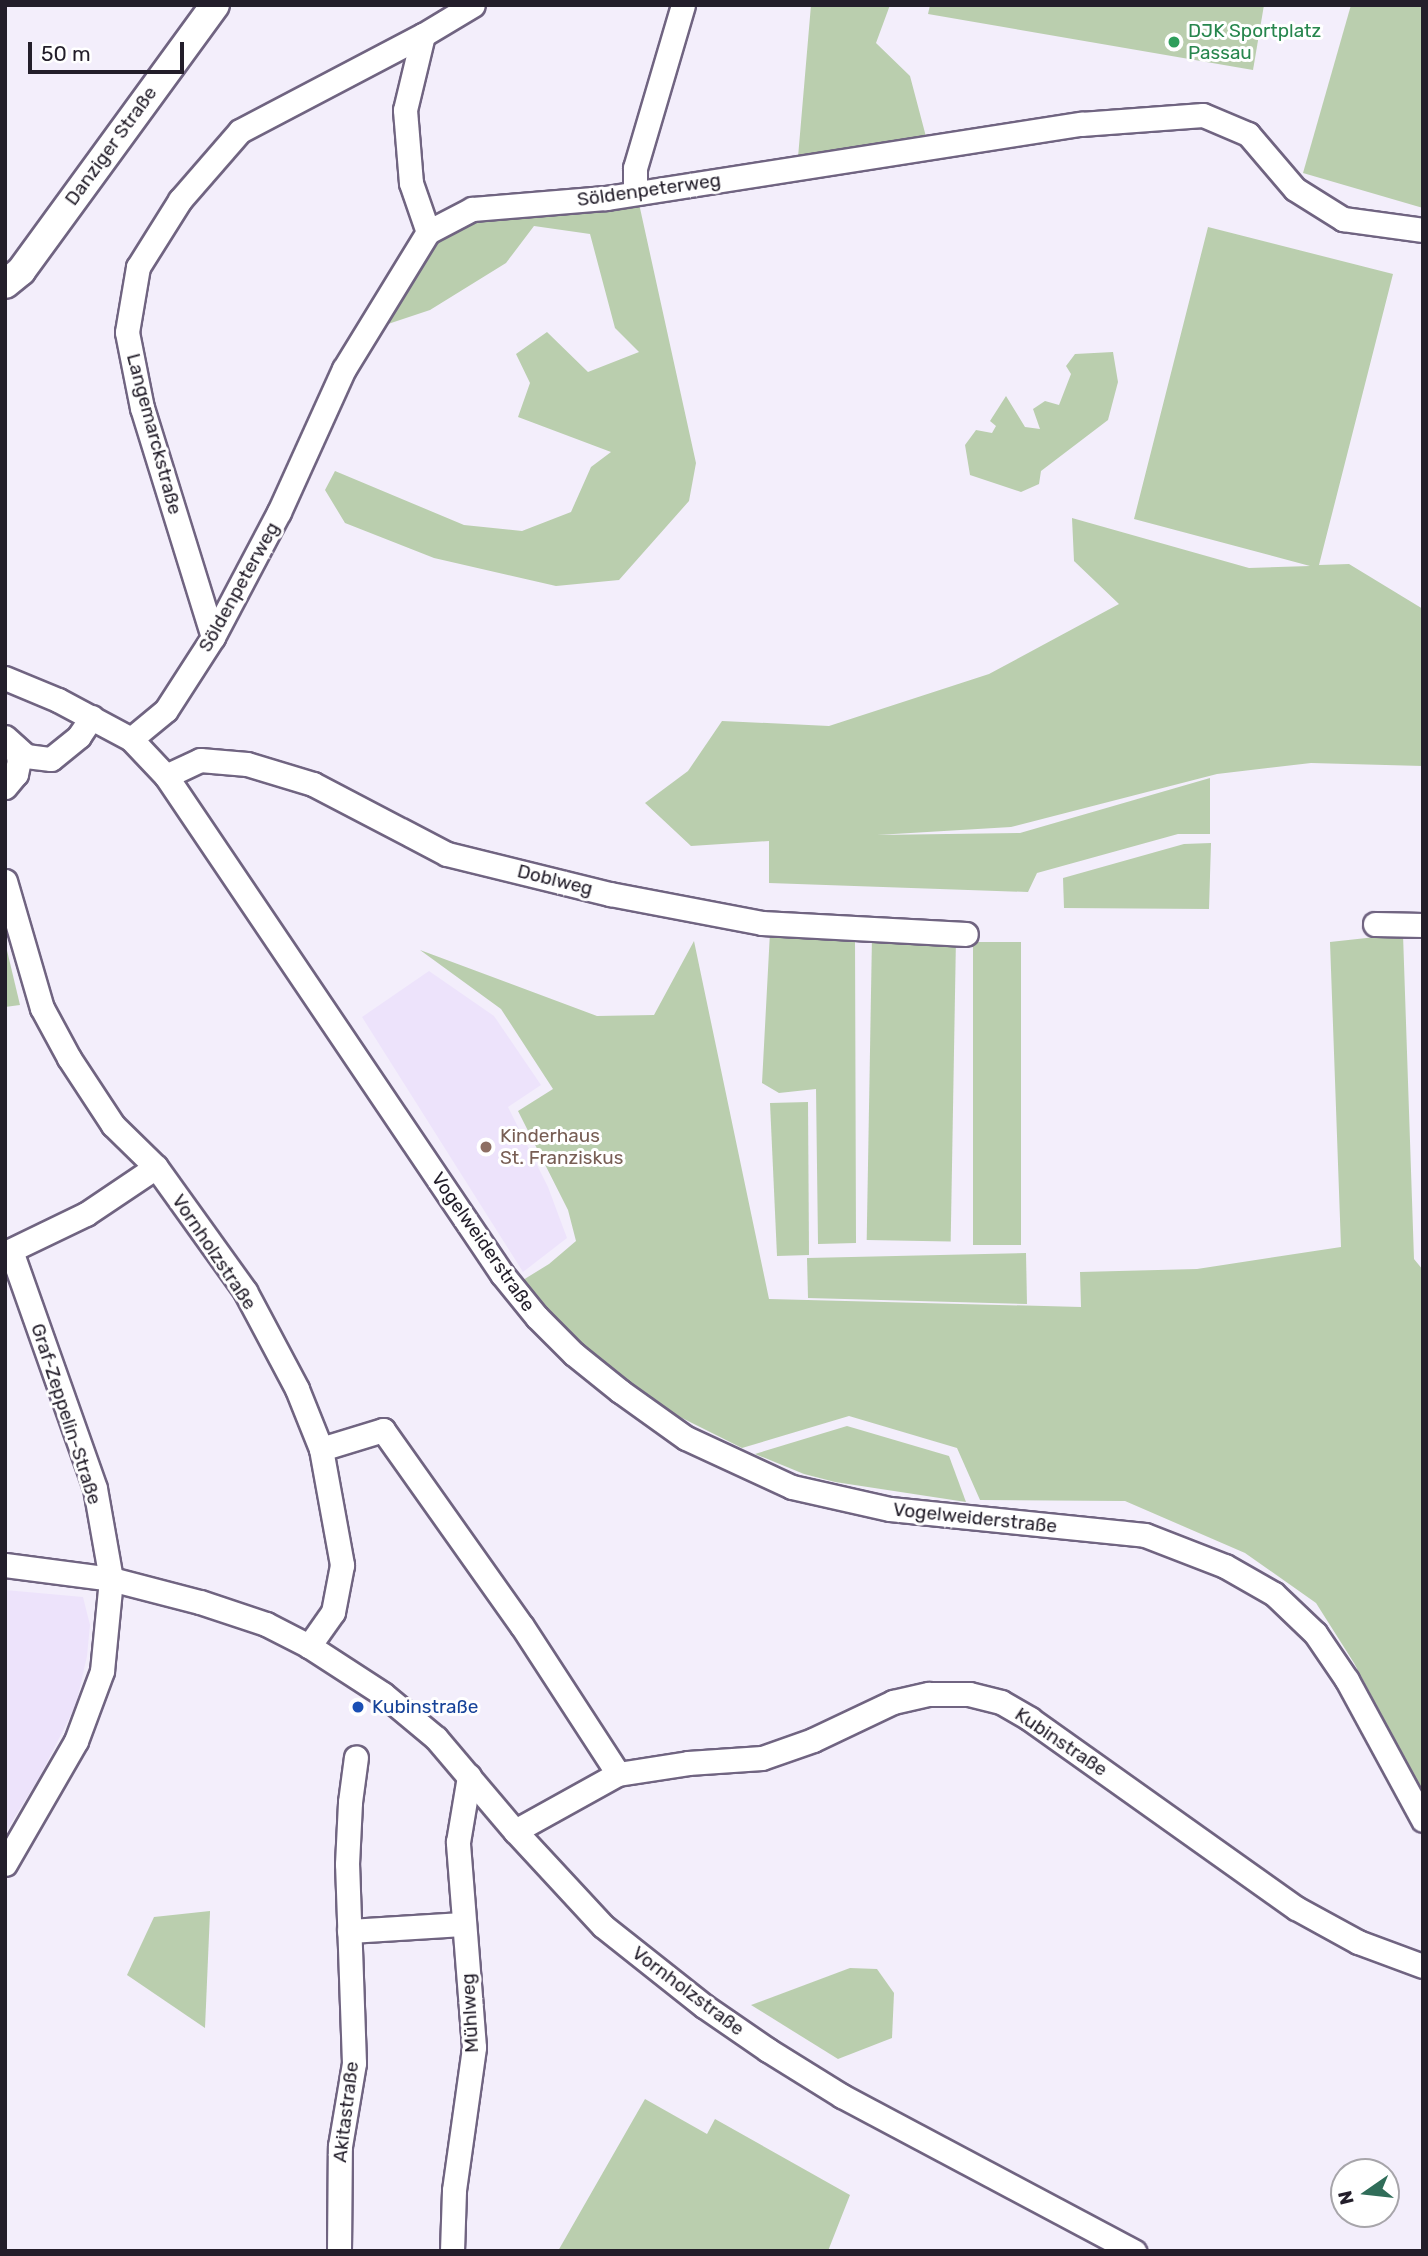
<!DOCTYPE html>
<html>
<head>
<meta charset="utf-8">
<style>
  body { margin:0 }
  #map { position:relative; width:1428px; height:2256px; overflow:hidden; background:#f3eefb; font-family:Rubik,sans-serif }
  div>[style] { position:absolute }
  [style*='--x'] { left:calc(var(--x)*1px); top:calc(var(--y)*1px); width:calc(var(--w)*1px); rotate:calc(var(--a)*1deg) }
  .built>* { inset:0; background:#ede3fb }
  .green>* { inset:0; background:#baceae; transform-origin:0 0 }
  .roads { filter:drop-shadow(2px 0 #706481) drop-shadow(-2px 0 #706481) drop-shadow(0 2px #706481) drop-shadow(0 -2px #706481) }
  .minor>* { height:23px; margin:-11.5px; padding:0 11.5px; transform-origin:11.5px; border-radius:11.5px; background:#fff }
  .tertiary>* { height:28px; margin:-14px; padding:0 14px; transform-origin:14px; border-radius:14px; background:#fff }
  .dots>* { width:19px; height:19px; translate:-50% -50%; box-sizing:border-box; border:4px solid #fff; border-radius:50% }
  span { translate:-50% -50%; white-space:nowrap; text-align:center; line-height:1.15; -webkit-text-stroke:6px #fff; paint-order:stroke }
  .leisure-label { font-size:19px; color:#27864d }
  .left { translate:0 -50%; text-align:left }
  .street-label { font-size:19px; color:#231e2a }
  .education-label { font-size:19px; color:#785e54 }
  .transit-label { font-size:19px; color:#164399 }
  .frame { position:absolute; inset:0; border:7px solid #231e2a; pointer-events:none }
  .north { position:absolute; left:1330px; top:2158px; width:70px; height:70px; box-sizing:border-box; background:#fff; border:2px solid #a7a5aa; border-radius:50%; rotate:256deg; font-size:19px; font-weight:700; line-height:28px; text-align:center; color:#231e2a }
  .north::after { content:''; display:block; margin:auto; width:24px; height:32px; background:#306d59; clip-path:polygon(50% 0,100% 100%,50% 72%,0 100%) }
  .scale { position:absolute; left:28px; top:42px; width:156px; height:32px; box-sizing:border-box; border:4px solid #231e2a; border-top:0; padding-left:9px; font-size:21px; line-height:24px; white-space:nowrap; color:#231e2a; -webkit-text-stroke:5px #fff; paint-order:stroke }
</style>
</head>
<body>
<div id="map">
  <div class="built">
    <i style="clip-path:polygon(429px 971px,494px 1016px,541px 1085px,508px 1107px,548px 1187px,567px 1238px,523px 1272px,362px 1017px)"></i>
    <i style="clip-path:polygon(5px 1590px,83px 1597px,90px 1625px,87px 1656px,76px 1705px,39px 1778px,5px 1833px)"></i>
  </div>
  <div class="green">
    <i style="clip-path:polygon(811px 5px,890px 5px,876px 43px,910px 76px,929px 148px,797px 169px)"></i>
    <i style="clip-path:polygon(930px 5px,1264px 5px,1253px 70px,928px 14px)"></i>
    <i style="clip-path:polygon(1351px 5px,1423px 5px,1423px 208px,1303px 173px)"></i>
    <i style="clip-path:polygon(638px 199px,696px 463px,689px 501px,619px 580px,556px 586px,434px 558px,345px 523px,325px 490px,335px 471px,464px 525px,522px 531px,571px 512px,591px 467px,611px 452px,518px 417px,530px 383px,516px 354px,547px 332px,588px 372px,639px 352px,615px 328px,590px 234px,534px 226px,506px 263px,430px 310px,388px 324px,441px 236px,482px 217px)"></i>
    <i style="clip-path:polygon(1208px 227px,1393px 274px,1319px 565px,1349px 564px,1423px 609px,1423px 766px,1311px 763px,1217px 774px,1011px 827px,877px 835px,1020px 833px,1210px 778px,1210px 834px,1178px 834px,1037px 873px,1028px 892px,769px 883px,769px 841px,691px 846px,645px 803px,688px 771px,722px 721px,829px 726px,989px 674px,1119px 604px,1074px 561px,1072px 518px,1249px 568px,1310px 566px,1134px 519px)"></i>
    <i style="clip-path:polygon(1113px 352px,1118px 382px,1108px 420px,1041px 471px,1039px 484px,1021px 492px,970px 475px,965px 445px,976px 430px,992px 433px,996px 426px,990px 421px,1006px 396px,1025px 427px,1040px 429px,1033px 409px,1045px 401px,1059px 405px,1071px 374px,1066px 366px,1075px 354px)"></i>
    <i style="clip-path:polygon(1211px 843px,1209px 909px,1064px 908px,1063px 878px,1184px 844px)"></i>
    <i style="clip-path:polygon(770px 932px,855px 935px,856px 1243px,818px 1244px,816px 1089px,779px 1093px,762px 1083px)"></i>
    <i style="clip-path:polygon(1403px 934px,1414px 1259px,1423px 1270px,1423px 1793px,1354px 1663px,1316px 1603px,1245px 1553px,1125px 1501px,980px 1500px,957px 1448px,849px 1416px,742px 1448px,680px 1417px,611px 1376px,560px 1327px,523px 1280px,549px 1264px,576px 1241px,568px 1210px,518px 1111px,553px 1089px,501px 1009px,420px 950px,597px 1016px,654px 1015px,694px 941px,769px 1299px,1081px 1307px,1080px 1272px,1197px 1269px,1341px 1247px,1330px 942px)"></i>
    <i style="left:872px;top:936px;width:84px;height:304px;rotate:1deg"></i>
    <i style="clip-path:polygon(5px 942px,20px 1005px,5px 1007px)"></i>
    <i style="left:1021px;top:942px;width:303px;height:48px;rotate:90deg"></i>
    <i style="clip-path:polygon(808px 1102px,809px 1255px,777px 1256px,770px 1103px)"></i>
    <i style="clip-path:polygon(1026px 1253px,1027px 1304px,808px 1298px,807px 1258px)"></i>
    <i style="clip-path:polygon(847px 1426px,949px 1456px,966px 1502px,835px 1482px,804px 1474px,755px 1454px)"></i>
    <i style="clip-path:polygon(210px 1911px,210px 1912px,205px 2028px,127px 1975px,154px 1917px)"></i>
    <i style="clip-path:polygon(850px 1968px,877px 1969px,894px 1993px,892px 2038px,838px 2059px,751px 2005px)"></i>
    <i style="clip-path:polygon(645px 2099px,707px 2134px,715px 2119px,850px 2195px,828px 2251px,558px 2251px)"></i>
  </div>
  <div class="roads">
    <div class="minor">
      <i style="--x:423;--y:35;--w:77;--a:103.5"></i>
      <i style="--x:405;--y:110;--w:73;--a:85.3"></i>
      <i style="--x:411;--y:183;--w:52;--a:70.9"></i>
      <i style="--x:635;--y:193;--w:25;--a:-90"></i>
      <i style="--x:635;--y:168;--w:170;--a:-73.6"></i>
      <i style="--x:213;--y:637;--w:240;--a:-107.2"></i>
      <i style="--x:142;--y:408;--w:77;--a:-101.2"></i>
      <i style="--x:127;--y:332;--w:66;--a:-80.4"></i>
      <i style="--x:138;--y:267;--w:79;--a:-57.9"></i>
      <i style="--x:180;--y:200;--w:91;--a:-49"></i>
      <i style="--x:240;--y:131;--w:207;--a:-27.7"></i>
      <i style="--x:423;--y:35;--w:58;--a:-31"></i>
      <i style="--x:5;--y:678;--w:57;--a:22.5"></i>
      <i style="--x:58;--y:700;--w:83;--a:28.1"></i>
      <i style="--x:131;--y:739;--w:51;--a:46.6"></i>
      <i style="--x:166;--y:776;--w:601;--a:55.99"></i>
      <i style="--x:502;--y:1274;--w:55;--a:50.9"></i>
      <i style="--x:537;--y:1317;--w:52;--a:45"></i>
      <i style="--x:574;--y:1354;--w:59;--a:38.8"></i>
      <i style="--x:620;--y:1391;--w:81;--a:35.5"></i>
      <i style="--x:686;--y:1438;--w:117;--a:24.8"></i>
      <i style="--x:792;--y:1487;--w:100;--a:12.7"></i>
      <i style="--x:890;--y:1509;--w:256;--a:5.8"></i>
      <i style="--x:1145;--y:1535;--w:86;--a:21.2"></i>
      <i style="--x:1225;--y:1566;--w:56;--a:29.7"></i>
      <i style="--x:1274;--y:1594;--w:57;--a:43.6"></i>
      <i style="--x:1315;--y:1633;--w:57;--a:55.8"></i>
      <i style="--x:1347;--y:1680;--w:159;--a:61.5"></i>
      <i style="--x:5;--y:737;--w:28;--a:42"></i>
      <i style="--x:26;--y:756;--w:25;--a:7"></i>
      <i style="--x:51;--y:759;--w:36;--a:-39"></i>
      <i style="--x:79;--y:736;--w:23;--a:-56"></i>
      <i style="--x:131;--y:739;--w:45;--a:-39.6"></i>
      <i style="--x:166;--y:710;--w:87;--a:-57.2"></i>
      <i style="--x:213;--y:637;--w:141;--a:-62.2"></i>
      <i style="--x:279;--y:512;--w:157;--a:-65.6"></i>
      <i style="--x:344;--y:369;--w:161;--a:-58.5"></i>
      <i style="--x:428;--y:232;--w:50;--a:-27.6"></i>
      <i style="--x:472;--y:209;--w:134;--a:-4.7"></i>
      <i style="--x:606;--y:198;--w:481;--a:-8.9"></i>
      <i style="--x:1081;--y:124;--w:122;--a:-4.2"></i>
      <i style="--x:1203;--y:115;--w:49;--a:22.9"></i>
      <i style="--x:1248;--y:134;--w:72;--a:49.5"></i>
      <i style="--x:1295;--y:189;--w:57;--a:32"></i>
      <i style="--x:1343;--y:219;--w:81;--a:7.8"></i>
      <i style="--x:166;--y:776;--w:38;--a:-25"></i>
      <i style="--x:200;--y:760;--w:47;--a:4.9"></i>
      <i style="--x:247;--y:764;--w:69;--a:16.9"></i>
      <i style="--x:313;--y:784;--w:151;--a:27.6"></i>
      <i style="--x:447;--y:854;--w:168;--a:13.8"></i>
      <i style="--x:610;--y:894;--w:155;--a:10.8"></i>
      <i style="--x:762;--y:923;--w:204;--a:3.1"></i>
      <i style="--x:5;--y:787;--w:17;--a:-50"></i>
      <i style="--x:16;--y:774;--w:14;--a:-78"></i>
      <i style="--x:19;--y:760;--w:14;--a:-107"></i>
      <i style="--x:5;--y:881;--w:132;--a:73.8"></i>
      <i style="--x:42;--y:1008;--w:57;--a:61.6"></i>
      <i style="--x:69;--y:1058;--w:80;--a:56.7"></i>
      <i style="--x:113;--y:1125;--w:60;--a:44.3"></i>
      <i style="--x:156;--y:1167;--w:153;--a:54.3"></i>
      <i style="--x:245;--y:1291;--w:111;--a:62"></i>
      <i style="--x:297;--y:1389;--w:65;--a:68.2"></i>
      <i style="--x:321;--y:1449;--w:118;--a:79.7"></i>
      <i style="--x:342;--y:1565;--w:48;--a:100.8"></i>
      <i style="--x:333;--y:1612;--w:42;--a:125.2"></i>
      <i style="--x:1375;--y:924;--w:48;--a:1.2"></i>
      <i style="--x:5;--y:1253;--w:90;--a:-25.7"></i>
      <i style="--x:86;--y:1214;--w:84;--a:-33.9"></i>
      <i style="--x:321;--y:1449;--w:65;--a:-17"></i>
      <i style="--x:383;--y:1430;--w:240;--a:54.7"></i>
      <i style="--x:522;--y:1626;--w:176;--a:57"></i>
      <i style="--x:618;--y:1774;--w:71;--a:-8.9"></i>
      <i style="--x:688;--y:1763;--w:74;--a:-3.9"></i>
      <i style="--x:762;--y:1758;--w:54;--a:-19.4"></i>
      <i style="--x:813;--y:1740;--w:89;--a:-25.4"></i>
      <i style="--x:893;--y:1702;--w:37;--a:-13"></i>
      <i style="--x:929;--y:1694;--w:40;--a:0"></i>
      <i style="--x:969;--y:1694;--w:33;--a:14"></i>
      <i style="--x:1001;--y:1702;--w:34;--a:30"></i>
      <i style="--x:1030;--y:1719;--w:326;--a:35.4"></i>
      <i style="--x:1296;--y:1908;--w:71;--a:28.7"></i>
      <i style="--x:1358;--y:1942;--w:69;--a:20.3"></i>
      <i style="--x:5;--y:1565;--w:107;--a:7.5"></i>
      <i style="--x:111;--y:1579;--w:92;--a:14.5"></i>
      <i style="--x:200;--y:1602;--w:70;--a:18.4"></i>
      <i style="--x:266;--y:1624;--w:48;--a:27.1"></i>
      <i style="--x:309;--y:1646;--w:88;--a:33"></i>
      <i style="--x:383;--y:1694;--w:69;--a:39.7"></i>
      <i style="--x:436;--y:1738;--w:122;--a:49.7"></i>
      <i style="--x:515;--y:1831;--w:129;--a:47.2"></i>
      <i style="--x:603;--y:1926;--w:129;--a:38.4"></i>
      <i style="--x:704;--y:2006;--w:78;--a:34.5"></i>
      <i style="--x:768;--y:2050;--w:87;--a:31.9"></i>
      <i style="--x:842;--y:2096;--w:331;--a:28"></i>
      <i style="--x:515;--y:1831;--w:118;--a:-29"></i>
      <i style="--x:5;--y:1864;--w:142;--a:-60"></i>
      <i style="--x:76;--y:1741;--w:75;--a:-69.6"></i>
      <i style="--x:102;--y:1671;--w:92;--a:-84.4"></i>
      <i style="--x:111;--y:1579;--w:92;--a:-100"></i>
      <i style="--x:95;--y:1488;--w:251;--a:-109.5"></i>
      <i style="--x:349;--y:1931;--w:114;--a:-3.5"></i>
      <i style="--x:339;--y:2251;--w:105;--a:-89.5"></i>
      <i style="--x:340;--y:2146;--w:84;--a:-80.4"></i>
      <i style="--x:354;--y:2063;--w:199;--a:-92"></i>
      <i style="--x:347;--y:1864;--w:62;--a:-87.2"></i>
      <i style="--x:350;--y:1802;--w:45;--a:-82.4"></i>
      <i style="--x:452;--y:2251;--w:61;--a:-88.1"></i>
      <i style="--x:454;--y:2190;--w:144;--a:-82"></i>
      <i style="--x:474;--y:2047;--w:206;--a:-94.5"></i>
      <i style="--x:458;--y:1842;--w:67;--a:-80.5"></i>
    </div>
    <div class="tertiary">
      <i style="--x:5;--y:284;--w:21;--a:-39"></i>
      <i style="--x:21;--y:271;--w:329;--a:-53.9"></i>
    </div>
  </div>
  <div class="dots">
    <i style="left:1174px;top:42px;background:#2e9e5b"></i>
    <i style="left:486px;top:1147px;background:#8d6e63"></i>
    <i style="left:358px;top:1707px;background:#1a4fb4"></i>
  </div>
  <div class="leisure-label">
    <span class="left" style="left:1188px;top:42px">DJK Sportplatz<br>Passau</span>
  </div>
  <div class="street-label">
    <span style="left:111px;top:146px;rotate:-54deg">Danziger Straße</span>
    <span style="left:649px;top:190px;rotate:-8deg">Söldenpeterweg</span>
    <span style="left:154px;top:434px;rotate:75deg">Langemarckstraße</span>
    <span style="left:239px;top:587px;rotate:-61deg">Söldenpeterweg</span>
    <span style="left:555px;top:880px;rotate:14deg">Doblweg</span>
    <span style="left:483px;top:1242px;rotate:55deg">Vogelweiderstraße</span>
    <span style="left:214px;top:1252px;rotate:56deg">Vornholzstraße</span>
    <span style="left:66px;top:1414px;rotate:72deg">Graf-Zeppelin-Straße</span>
    <span style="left:975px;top:1518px;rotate:6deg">Vogelweiderstraße</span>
    <span style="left:1061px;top:1742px;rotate:34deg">Kubinstraße</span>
    <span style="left:688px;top:1991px;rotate:37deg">Vornholzstraße</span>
    <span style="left:470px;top:2013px;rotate:-93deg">Mühlweg</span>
    <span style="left:346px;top:2112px;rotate:-83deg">Akitastraße</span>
  </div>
  <div class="education-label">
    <span class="left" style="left:500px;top:1147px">Kinderhaus<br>St. Franziskus</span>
  </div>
  <div class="transit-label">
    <span class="left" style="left:372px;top:1707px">Kubinstraße</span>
  </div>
  <div class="frame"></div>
  <div class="north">N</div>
  <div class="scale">50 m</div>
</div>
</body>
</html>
